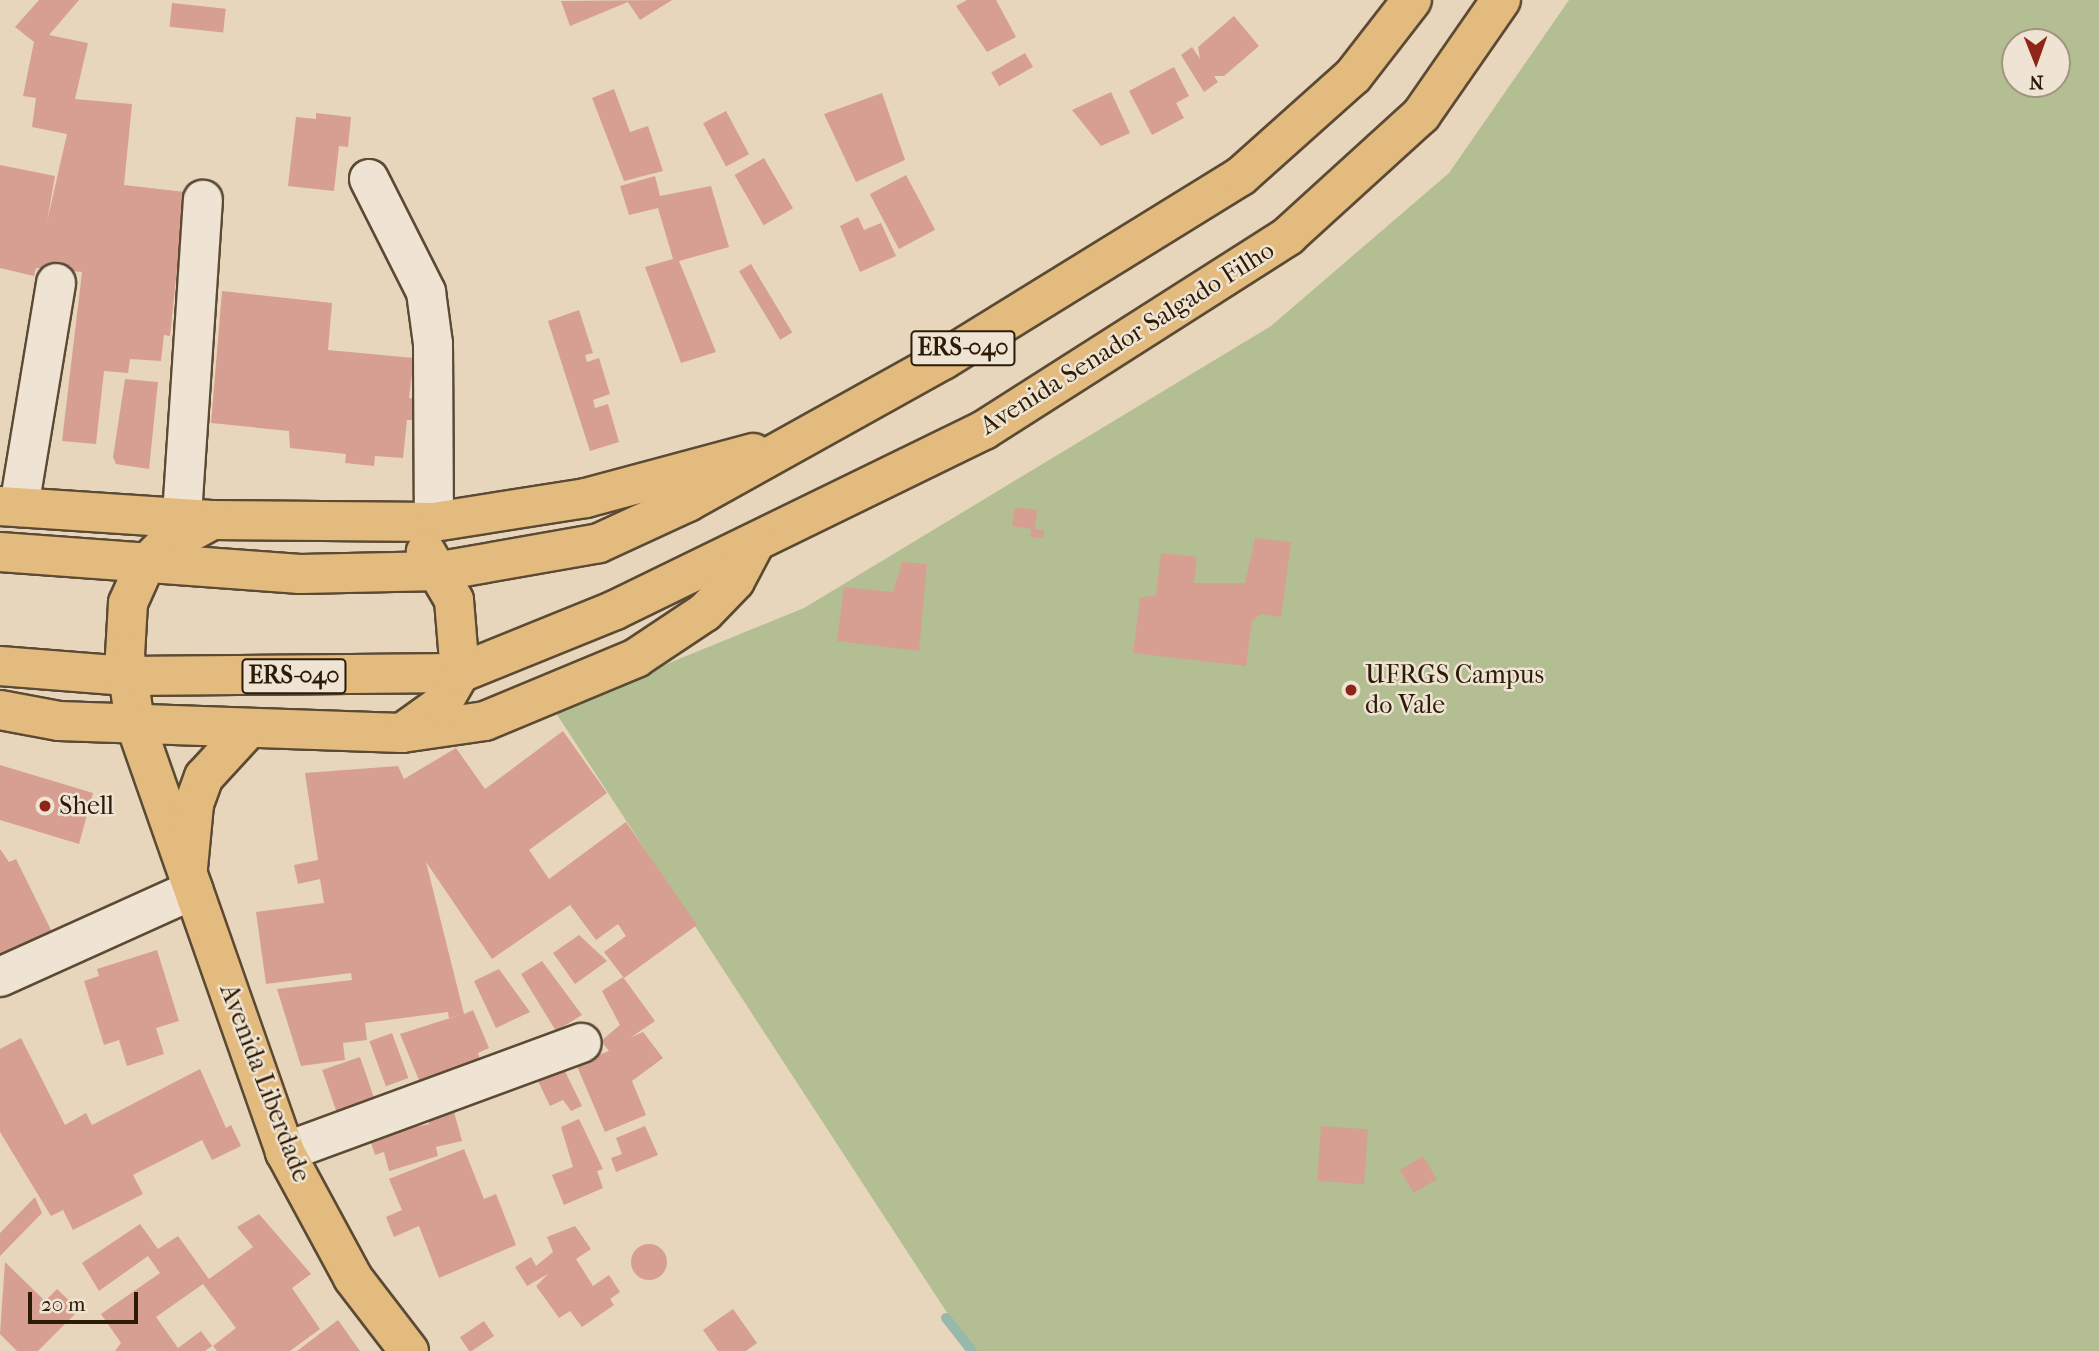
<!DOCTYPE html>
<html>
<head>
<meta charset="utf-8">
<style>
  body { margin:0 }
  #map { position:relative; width:2099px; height:1351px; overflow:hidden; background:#e7d6bc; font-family:"IM FELL French Canon",serif }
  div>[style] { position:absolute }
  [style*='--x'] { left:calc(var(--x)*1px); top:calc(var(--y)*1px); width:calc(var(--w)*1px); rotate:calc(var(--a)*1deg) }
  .green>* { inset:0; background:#b3be92 }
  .stream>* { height:10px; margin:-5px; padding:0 5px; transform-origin:5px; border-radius:5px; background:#97b9ac }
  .building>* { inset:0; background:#d69f92; transform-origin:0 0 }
  .round { border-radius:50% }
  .roads { filter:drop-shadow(2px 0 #5b4a34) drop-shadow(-2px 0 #5b4a34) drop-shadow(0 2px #5b4a34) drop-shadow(0 -2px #5b4a34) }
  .minor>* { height:38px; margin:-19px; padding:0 19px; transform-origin:19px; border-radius:19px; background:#efe4d3 }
  .major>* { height:38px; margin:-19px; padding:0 19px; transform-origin:19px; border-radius:19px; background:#e4bb7e }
  .dots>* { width:19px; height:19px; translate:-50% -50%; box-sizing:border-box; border:4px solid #efe4d3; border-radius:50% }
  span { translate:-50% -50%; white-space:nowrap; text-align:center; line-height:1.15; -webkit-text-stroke:5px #efe4d3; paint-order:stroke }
  .shield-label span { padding:2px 5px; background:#efe4d3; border:2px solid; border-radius:5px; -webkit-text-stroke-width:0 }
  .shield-label { font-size:24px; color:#2c1b06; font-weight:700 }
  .street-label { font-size:26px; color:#2c1b06 }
  .poi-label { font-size:26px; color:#2c1b06 }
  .left { translate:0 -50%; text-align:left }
  .north { position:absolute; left:2001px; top:28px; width:70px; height:70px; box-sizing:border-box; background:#efe4d3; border:2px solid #a19481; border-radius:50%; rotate:179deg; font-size:19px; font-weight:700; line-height:28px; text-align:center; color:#2c1b06 }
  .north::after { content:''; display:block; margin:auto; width:24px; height:32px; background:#8f2418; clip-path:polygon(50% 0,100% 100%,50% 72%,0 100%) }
  .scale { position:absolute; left:28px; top:1292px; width:110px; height:32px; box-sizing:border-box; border:4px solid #2c1b06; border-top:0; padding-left:9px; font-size:21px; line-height:24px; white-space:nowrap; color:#2c1b06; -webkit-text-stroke:5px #efe4d3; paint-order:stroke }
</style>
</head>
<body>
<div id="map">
  <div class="green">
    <i style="clip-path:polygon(evenodd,1569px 0,2099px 0,2099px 1351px,972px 1351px,554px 710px,804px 608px,1271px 326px,1449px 173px,1569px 0,2015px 42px,2057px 42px,2057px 84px,2015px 84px,2015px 42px)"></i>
  </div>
  <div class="stream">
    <i style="--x:946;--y:1318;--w:42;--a:51.8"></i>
  </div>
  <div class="building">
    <i style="clip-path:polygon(39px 0,79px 0,49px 35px,88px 43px,75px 99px,132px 104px,124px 185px,185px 192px,170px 336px,164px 335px,161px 361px,130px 359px,128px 373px,104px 371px,96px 444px,62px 441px,82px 272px,36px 268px,34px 276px,0 268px,0 165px,55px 176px,47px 222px,67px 134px,32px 127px,36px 98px,23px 96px,34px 42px,15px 27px)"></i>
    <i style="clip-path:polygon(672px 0,640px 20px,628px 2px,570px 26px,561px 1px)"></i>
    <i style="clip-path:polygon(967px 0,996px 0,1016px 37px,987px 52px,956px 6px)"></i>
    <i style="left:172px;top:3px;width:54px;height:24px;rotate:6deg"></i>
    <i style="clip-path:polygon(1234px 16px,1259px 46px,1224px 76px,1214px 76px,1218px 82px,1204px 92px,1181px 55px,1192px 47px,1200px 59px,1198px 47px)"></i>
    <i style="left:1025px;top:53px;width:16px;height:39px;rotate:60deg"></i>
    <i style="clip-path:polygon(1174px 67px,1189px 96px,1176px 103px,1184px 118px,1152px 135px,1129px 91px)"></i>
    <i style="clip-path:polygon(614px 89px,630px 132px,648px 126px,663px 171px,624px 181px,592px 98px)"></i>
    <i style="clip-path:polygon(1111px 92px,1130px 133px,1101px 146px,1072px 110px)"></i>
    <i style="clip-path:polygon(882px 93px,905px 160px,856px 182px,824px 114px)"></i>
    <i style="left:726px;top:111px;width:49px;height:26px;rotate:62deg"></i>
    <i style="clip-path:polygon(316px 113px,351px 117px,348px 147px,339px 146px,334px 191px,288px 186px,296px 117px,316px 119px)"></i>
    <i style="left:764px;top:158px;width:58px;height:34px;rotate:60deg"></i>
    <i style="left:906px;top:175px;width:62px;height:41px;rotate:62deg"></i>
    <i style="clip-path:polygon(655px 176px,660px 196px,711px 186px,729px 247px,679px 261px,716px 352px,681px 363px,645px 267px,673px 259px,658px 208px,629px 215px,620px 186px)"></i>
    <i style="clip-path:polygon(858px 217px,864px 230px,881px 223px,896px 256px,860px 272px,840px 226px)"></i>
    <i style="left:751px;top:264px;width:80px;height:14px;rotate:59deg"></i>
    <i style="clip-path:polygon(222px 291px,332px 303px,328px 350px,414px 358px,409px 398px,419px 399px,415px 420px,407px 420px,403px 458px,375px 456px,374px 466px,345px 463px,346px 454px,290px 448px,289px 431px,211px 423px)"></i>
    <i style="clip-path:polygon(579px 310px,593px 353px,585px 355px,587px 362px,599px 358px,610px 394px,593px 400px,595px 408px,608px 404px,619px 442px,590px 451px,548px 321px)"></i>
    <i style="clip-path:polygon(125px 379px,158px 382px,149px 469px,116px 464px,113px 457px)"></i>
    <i style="clip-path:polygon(1015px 507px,1037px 510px,1035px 529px,1044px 530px,1043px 538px,1030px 537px,1032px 529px,1012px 526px)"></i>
    <i style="clip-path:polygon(1255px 538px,1291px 542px,1281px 617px,1260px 614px,1252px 621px,1246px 666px,1133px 653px,1140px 598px,1156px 595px,1161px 553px,1197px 557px,1194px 583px,1245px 583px)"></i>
    <i style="clip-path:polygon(902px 562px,927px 564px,919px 651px,837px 641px,844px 587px,893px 592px)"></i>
    <i style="clip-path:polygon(563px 731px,607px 793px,529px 850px,549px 879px,626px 822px,697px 925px,624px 978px,604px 952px,626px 936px,618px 924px,596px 940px,570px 905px,492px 959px,426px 862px,464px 1014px,473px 1010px,489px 1048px,478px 1053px,480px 1060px,421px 1085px,400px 1034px,463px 1014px,449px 1018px,448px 1012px,365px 1023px,367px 1040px,343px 1043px,345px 1060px,301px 1066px,277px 989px,352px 980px,351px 973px,266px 984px,256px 912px,324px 903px,320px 879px,298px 884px,294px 865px,318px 860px,305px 773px,398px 766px,404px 779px,456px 748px,485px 789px)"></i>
    <i style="clip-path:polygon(0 765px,93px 793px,79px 844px,0 820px)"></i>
    <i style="clip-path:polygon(0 849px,9px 862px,16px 859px,54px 936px,0 963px)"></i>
    <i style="clip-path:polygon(579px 935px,607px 961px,575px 984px,553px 953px)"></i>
    <i style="clip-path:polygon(157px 950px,179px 1021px,156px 1028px,164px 1054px,127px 1066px,119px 1040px,104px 1045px,84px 981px,99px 976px,97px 969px)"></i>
    <i style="clip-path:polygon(542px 961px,582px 1015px,556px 1031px,521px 974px)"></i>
    <i style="clip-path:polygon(499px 969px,530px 1012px,496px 1028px,474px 981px)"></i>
    <i style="clip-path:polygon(623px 977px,655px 1021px,630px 1038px,643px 1032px,663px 1058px,632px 1081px,646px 1115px,605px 1132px,576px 1064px,609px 1051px,601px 1041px,620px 1025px,602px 991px)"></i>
    <i style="left:392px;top:1033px;width:48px;height:24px;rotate:70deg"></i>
    <i style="clip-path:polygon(21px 1038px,65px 1125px,86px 1113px,92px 1125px,200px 1069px,226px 1128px,231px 1125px,241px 1146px,212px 1160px,202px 1140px,133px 1175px,143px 1194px,73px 1230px,63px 1210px,51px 1216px,0 1132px,0 1049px)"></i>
    <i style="left:360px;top:1057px;width:52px;height:40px;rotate:71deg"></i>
    <i style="clip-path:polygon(559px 1059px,582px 1106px,571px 1111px,563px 1100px,550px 1106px,536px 1077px)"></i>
    <i style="clip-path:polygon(453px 1108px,462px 1141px,436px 1147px,438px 1156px,389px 1171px,384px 1152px,375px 1155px,369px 1137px,429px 1124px,428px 1114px)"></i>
    <i style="clip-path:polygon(579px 1119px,603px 1169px,597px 1171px,603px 1188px,564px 1205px,552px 1175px,573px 1167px,561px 1127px)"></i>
    <i style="clip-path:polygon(645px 1126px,658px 1155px,616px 1172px,611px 1158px,622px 1154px,616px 1138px)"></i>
    <i style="left:1321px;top:1126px;width:47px;height:55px;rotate:4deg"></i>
    <i style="clip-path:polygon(464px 1149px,484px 1199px,496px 1194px,516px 1245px,439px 1278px,419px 1226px,394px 1237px,386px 1217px,402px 1210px,389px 1179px)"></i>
    <i style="left:1423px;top:1156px;width:27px;height:27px;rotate:59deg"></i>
    <i style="clip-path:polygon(35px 1197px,42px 1213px,0 1256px,0 1233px)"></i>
    <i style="clip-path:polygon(259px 1214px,311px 1274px,292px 1288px,320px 1329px,290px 1351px,217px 1351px,213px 1346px,236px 1328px,203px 1284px,156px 1317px,178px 1348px,201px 1331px,212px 1346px,205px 1351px,115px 1351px,121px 1343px,101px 1314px,160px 1273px,148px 1256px,99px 1291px,82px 1263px,140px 1224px,158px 1249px,178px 1236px,209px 1279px,253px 1247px,237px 1227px)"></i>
    <i style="clip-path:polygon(575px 1226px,591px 1249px,576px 1259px,593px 1286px,609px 1275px,620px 1292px,610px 1299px,614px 1305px,582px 1327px,570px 1311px,559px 1318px,536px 1286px,548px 1274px,527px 1286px,515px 1267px,531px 1257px,536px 1266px,553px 1252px,547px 1237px)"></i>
    <i class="round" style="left:631px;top:1244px;width:36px;height:36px"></i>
    <i style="clip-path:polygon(5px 1262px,45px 1301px,57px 1289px,79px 1310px,38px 1351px,17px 1351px,0 1334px)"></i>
    <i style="clip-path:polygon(733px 1309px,757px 1343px,746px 1351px,718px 1351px,703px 1330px)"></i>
    <i style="clip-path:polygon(338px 1320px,360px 1351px,297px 1351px)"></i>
    <i style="left:484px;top:1321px;width:18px;height:29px;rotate:56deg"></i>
  </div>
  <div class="roads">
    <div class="minor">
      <i style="--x:369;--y:179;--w:127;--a:63.2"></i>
      <i style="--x:426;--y:292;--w:52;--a:82.3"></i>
      <i style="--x:433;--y:344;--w:178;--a:89.7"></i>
      <i style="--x:19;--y:507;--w:227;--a:-80.6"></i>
      <i style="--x:182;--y:515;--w:316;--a:-86.2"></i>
      <i style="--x:0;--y:977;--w:212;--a:-24.3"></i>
      <i style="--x:285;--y:1152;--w:316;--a:-20.2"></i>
    </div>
    <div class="major">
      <i style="--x:0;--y:506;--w:212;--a:3.8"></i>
      <i style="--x:212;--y:520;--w:222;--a:0.5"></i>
      <i style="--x:434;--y:522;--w:154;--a:-9"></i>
      <i style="--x:586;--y:498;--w:173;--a:-15.1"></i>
      <i style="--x:212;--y:520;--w:56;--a:151.1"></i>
      <i style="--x:163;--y:547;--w:25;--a:135"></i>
      <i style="--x:145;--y:565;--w:42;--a:114.1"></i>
      <i style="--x:128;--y:603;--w:52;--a:93.3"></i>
      <i style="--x:125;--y:655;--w:69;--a:81.6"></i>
      <i style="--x:135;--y:723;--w:454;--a:70.7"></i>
      <i style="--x:285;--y:1152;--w:143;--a:61.6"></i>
      <i style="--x:353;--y:1278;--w:92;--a:52.5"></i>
      <i style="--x:0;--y:552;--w:301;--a:4.2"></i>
      <i style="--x:300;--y:574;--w:141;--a:-1.2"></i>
      <i style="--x:441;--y:571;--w:160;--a:-10"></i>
      <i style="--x:599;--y:543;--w:98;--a:-24.7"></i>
      <i style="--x:688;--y:502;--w:292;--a:-29.1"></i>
      <i style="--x:943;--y:360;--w:350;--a:-31.7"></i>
      <i style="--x:1241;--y:176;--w:150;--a:-41.8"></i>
      <i style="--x:1353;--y:76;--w:96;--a:-52.2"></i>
      <i style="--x:0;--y:666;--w:127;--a:4.5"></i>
      <i style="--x:127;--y:676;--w:333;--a:-0.5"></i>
      <i style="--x:460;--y:673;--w:167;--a:-22.1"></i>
      <i style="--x:615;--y:610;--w:411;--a:-26"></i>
      <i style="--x:984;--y:430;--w:361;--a:-32.5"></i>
      <i style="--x:1288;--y:236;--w:180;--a:-42.3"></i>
      <i style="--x:1421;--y:115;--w:140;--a:-55.2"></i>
      <i style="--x:0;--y:710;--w:60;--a:10.6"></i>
      <i style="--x:59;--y:721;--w:343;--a:2"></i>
      <i style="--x:402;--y:733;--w:84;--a:-8.2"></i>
      <i style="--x:485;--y:721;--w:164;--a:-22.6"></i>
      <i style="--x:636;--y:658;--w:83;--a:-33.7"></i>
      <i style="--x:705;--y:612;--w:43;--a:-45.9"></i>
      <i style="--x:735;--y:581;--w:43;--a:-62.2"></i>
      <i style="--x:402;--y:733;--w:49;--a:-35.9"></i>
      <i style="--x:442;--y:704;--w:36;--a:-60"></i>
      <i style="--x:460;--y:673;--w:73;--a:-94.7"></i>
      <i style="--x:454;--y:600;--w:56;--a:-120.3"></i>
      <i style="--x:188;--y:868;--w:64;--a:-84.6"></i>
      <i style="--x:194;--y:804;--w:29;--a:-70"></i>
      <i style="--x:204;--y:777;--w:65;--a:-47.5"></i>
    </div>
  </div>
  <div class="dots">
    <i style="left:1351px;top:690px;background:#8f2418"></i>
    <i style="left:45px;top:806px;background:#8f2418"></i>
  </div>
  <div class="shield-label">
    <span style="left:963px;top:348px">ERS-040</span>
    <span style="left:294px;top:676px">ERS-040</span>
  </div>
  <div class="street-label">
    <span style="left:1127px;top:338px;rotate:-32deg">Avenida Senador Salgado Filho</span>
    <span style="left:265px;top:1083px;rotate:69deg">Avenida Liberdade</span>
  </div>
  <div class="poi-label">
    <span class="left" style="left:1365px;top:690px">UFRGS Campus<br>do Vale</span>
    <span class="left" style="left:59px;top:806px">Shell</span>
  </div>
  <div class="north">N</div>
  <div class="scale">20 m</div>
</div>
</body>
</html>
